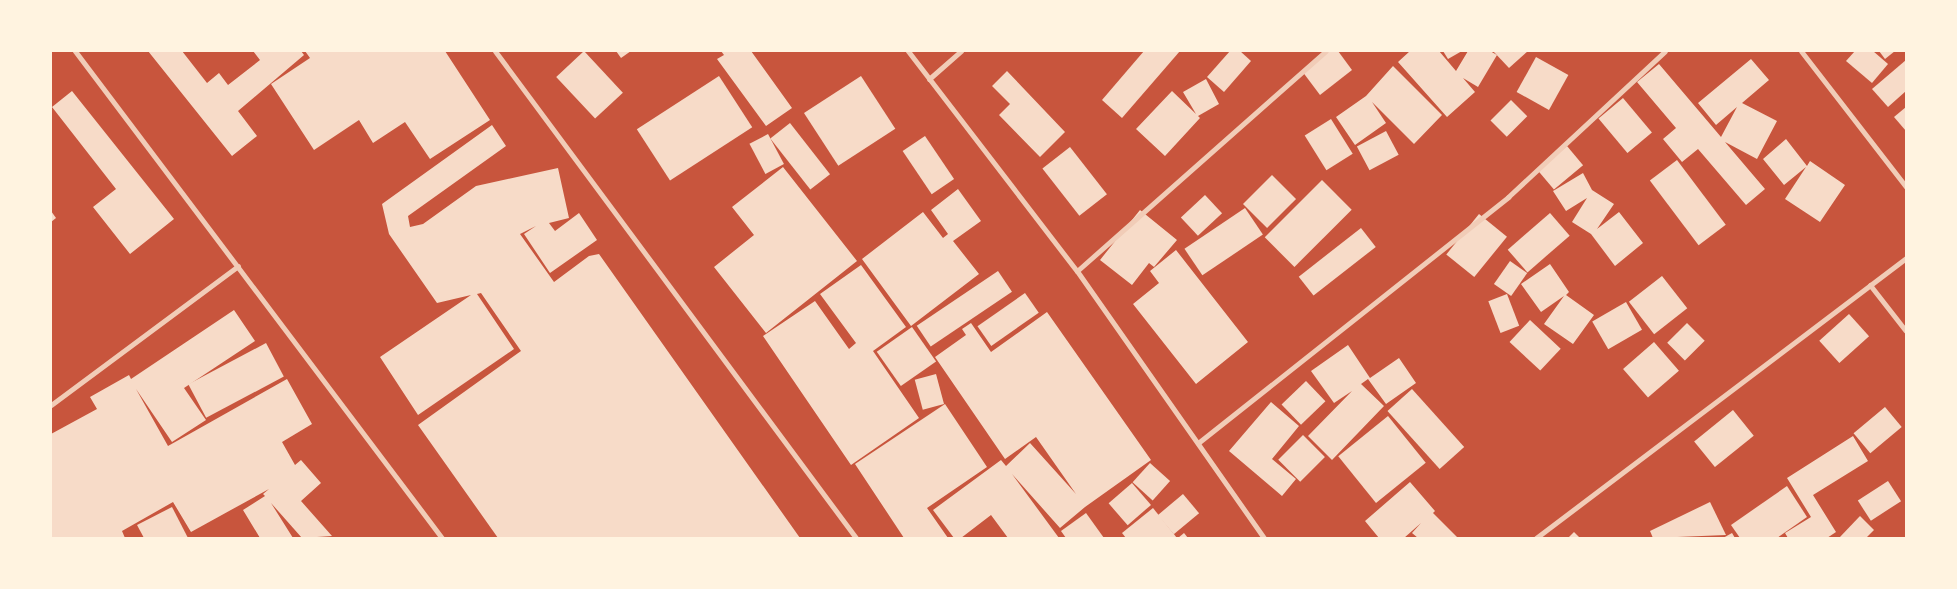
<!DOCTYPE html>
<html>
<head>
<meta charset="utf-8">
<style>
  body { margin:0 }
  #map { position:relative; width:1957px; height:589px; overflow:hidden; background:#c8553d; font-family:"Archivo Narrow",sans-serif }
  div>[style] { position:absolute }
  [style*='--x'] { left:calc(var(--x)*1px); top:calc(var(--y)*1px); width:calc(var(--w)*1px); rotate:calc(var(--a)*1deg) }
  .building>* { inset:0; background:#f7dbc8; transform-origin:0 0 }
  .minor>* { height:5px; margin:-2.5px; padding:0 2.5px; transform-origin:2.5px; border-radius:2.5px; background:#f1ccb7 }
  span { translate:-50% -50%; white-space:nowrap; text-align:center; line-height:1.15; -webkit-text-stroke:4px #fff3e0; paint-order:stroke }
  .frame { position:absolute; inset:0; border:52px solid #fff3e0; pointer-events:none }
</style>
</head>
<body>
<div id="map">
  <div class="building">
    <i style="clip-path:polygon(148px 51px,182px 51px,207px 83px,219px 73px,228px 85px,260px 60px,253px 51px,301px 51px,304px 55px,238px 111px,257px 136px,232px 156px)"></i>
    <i style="clip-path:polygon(305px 51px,445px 51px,490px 120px,430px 159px,405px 122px,373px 143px,359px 120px,314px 150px,271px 84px,310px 58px)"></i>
    <i style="left:584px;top:51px;width:57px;height:38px;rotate:47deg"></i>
    <i style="clip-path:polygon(616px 51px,631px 51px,621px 58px)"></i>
    <i style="clip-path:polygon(721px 51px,751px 51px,792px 108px,766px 126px,717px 59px,724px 55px)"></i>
    <i style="clip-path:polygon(1144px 51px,1180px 51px,1122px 118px,1102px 100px)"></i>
    <i style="clip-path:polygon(1230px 51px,1240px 51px,1251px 61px,1224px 92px,1207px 77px)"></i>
    <i style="clip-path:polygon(1327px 51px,1338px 51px,1352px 70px,1320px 95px,1302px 71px)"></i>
    <i style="clip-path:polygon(1410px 51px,1439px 51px,1456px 71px,1468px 51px,1490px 51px,1497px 55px,1478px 87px,1463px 78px,1475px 92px,1447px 117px,1398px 62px)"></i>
    <i style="clip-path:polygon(1443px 51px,1462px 51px,1448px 59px)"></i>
    <i style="clip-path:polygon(1493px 51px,1528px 51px,1509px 68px)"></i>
    <i style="clip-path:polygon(1855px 51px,1873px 51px,1888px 64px,1872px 83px,1846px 61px)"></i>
    <i style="clip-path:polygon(1879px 51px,1895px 51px,1885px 59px)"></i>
    <i style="left:1536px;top:57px;width:37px;height:40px;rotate:29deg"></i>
    <i style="clip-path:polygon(1751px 59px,1769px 80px,1742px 103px,1777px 121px,1757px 159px,1725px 142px,1765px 189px,1746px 205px,1698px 149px,1682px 162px,1663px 139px,1676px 128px,1637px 82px,1659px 64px,1721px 137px,1737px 107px,1716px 125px,1698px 103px)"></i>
    <i style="clip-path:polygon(1906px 60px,1906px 91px,1888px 107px,1872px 89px)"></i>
    <i style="clip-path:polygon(1393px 66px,1442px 115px,1414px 144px,1372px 102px,1386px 123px,1355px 145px,1336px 117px,1366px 96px)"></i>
    <i style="clip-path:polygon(1007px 71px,1065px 132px,1040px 157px,999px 115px,1010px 104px,992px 86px)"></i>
    <i style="left:719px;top:76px;width:61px;height:98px;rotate:57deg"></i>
    <i style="left:861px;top:76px;width:63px;height:68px;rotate:57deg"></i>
    <i style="clip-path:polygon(1206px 79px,1219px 104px,1198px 116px,1200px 118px,1165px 156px,1136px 129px,1172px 91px,1196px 114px,1183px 92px)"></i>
    <i style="clip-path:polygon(72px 91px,174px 219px,130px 254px,93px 207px,116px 189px,52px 107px)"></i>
    <i style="left:1623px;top:98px;width:45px;height:32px;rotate:50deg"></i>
    <i style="left:1511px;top:100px;width:23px;height:29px;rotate:45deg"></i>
    <i style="clip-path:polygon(1906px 107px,1906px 131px,1894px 117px)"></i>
    <i style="left:1331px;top:119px;width:41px;height:31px;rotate:58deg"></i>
    <i style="left:790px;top:123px;width:65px;height:25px;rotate:52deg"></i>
    <i style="clip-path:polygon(492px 125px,506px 146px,408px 216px,410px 227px,423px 224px,476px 186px,558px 168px,569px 218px,549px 223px,555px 231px,579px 213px,597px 240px,550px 273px,524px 234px,536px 226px,520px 234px,554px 282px,589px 256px,599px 254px,800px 538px,498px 538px,418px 425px,521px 351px,481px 293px,477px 294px,514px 349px,418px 415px,380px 357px,471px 295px,437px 303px,389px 234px,382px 204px)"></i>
    <i style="left:1386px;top:131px;width:27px;height:33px;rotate:62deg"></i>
    <i style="left:768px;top:134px;width:34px;height:21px;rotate:62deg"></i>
    <i style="left:925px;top:136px;width:52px;height:27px;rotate:56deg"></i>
    <i style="clip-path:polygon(1786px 139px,1807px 166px,1810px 161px,1845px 185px,1820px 222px,1785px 199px,1806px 167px,1784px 185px,1763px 159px)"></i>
    <i style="left:1567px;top:146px;width:25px;height:38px;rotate:50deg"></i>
    <i style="left:1070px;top:147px;width:60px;height:35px;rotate:52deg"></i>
    <i style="left:1677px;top:160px;width:81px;height:34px;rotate:53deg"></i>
    <i style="clip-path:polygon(783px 167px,857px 261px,766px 333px,714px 267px,754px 235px,732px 207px)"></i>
    <i style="clip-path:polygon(1583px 173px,1592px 190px,1614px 204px,1597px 229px,1619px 212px,1643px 243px,1615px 266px,1591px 234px,1572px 222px,1587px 198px,1566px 211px,1553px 191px)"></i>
    <i style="left:1272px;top:175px;width:34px;height:41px;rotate:45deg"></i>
    <i style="left:1322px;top:180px;width:42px;height:81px;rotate:45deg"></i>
    <i style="clip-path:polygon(958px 189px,981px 221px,953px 241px,979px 274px,911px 326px,862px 259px,923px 212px,943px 238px,948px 234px,931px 210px)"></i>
    <i style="left:1205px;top:195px;width:25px;height:33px;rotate:47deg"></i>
    <i style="left:1245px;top:208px;width:32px;height:73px;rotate:56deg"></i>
    <i style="clip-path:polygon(1140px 210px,1177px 240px,1154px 267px,1149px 263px,1132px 285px,1100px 260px)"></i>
    <i style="clip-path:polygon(51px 211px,56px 218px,51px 222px)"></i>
    <i style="left:1550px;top:213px;width:30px;height:56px;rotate:49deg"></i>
    <i style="left:1479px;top:214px;width:36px;height:52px;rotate:39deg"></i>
    <i style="left:1361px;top:228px;width:24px;height:79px;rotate:52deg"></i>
    <i style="clip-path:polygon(1176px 250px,1248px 342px,1196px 384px,1133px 304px,1159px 283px,1150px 271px)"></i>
    <i style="left:1510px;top:261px;width:21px;height:28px;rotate:35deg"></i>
    <i style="clip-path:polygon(1550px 264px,1569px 292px,1566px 295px,1594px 315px,1573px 344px,1544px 324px,1564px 296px,1541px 312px,1521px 284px)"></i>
    <i style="clip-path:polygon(861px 265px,906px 327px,873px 351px,919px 418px,851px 465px,763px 336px,815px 301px,849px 349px,856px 343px,820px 294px)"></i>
    <i style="left:998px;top:271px;width:25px;height:98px;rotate:56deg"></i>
    <i style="left:1662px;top:276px;width:41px;height:42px;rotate:52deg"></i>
    <i style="left:1025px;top:293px;width:24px;height:58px;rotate:55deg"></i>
    <i style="left:1507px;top:294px;width:34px;height:20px;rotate:69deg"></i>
    <i style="left:1626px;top:302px;width:32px;height:39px;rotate:60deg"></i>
    <i style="clip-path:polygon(234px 310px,255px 341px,184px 388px,206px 420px,172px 442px,136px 389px,168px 446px,287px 379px,312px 424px,282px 442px,295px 465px,301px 460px,321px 483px,301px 501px,332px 536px,302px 538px,271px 503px,293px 538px,260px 538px,243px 510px,265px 496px,263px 494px,269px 489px,191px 532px,173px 502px,122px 531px,125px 538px,51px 538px,51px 434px,97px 409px,90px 397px,129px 375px,131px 379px)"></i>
    <i style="clip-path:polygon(1047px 312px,1151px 460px,1085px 507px,1060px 528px,1012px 474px,1059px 538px,1008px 538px,991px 515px,961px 538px,954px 538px,933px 510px,1001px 460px,1006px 466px,1030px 443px,1076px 494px,1036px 437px,1005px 459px,935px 357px,966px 335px,962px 329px,971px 323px,991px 352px)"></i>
    <i style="left:1849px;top:314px;width:30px;height:40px;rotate:48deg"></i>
    <i style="left:1530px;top:320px;width:42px;height:30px;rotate:43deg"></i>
    <i style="left:1687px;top:323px;width:25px;height:28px;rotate:45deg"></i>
    <i style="left:912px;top:327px;width:42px;height:43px;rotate:55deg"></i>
    <i style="left:1654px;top:342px;width:38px;height:41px;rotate:49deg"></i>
    <i style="left:266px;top:343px;width:38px;height:88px;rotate:62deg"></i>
    <i style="clip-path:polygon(1348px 345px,1370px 378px,1399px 358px,1416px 383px,1386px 404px,1368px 379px,1361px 384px,1384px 406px,1332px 460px,1308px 436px,1352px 391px,1334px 403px,1311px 371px)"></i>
    <i style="left:936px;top:374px;width:31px;height:22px;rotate:75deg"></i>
    <i style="left:1306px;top:381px;width:28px;height:34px;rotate:46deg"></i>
    <i style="left:1412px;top:389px;width:78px;height:33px;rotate:48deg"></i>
    <i style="clip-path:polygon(1271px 402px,1299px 426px,1272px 459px,1296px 479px,1282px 496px,1229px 451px)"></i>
    <i style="clip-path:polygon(945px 404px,987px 467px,927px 508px,948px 538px,904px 538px,855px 464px)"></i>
    <i style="left:1885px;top:407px;width:26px;height:41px;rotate:50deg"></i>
    <i style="left:1733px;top:410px;width:33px;height:50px;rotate:51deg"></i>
    <i style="left:1388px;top:416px;width:60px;height:64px;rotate:51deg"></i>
    <i style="left:1303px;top:435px;width:31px;height:35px;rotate:45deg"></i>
    <i style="clip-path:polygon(1853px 436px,1868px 461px,1813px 495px,1836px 532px,1827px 538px,1788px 538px,1785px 533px,1811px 517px,1787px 478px)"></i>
    <i style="left:1150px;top:463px;width:27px;height:26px;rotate:42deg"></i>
    <i style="left:1888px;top:481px;width:24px;height:36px;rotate:57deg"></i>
    <i style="clip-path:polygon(1410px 482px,1435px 511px,1433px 513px,1458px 538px,1418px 538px,1412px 533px,1421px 523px,1404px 538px,1379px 538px,1365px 521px)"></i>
    <i style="left:1132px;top:483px;width:29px;height:31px;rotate:49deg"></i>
    <i style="clip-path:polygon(1787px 486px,1807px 517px,1777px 538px,1740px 538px,1731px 525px)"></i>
    <i style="left:1183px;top:494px;width:25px;height:33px;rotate:50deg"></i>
    <i style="clip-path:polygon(1710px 502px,1726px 535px,1653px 538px,1650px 531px)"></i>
    <i style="clip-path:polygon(172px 507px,188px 538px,144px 538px,137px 525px)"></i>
    <i style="clip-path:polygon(1153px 508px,1177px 538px,1126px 538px,1122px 533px)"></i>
    <i style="clip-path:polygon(1086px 513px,1104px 538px,1066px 538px,1061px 531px)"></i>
    <i style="clip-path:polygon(1860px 516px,1874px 530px,1866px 538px,1839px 538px)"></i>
    <i style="clip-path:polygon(1574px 532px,1580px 538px,1568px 538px)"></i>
    <i style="clip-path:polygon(1184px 533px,1188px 538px,1178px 538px)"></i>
    <i style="clip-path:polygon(1732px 533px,1735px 538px,1723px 538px)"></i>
  </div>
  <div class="minor">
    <i style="--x:75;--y:51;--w:610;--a:53"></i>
    <i style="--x:495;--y:51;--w:606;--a:53.45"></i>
    <i style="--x:908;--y:51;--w:277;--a:52.5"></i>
    <i style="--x:1077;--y:271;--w:326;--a:55"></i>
    <i style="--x:1801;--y:51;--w:172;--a:52.3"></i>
    <i style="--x:929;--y:79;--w:43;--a:-41.2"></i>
    <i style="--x:1077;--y:271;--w:332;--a:-41.5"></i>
    <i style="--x:1870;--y:285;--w:58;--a:52"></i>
    <i style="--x:51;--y:405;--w:233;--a:-36.6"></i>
    <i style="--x:1198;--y:443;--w:396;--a:-38.4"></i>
    <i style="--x:1508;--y:197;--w:214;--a:-42.9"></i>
    <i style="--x:1536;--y:538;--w:464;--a:-37.1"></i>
  </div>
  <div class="frame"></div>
</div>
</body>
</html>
